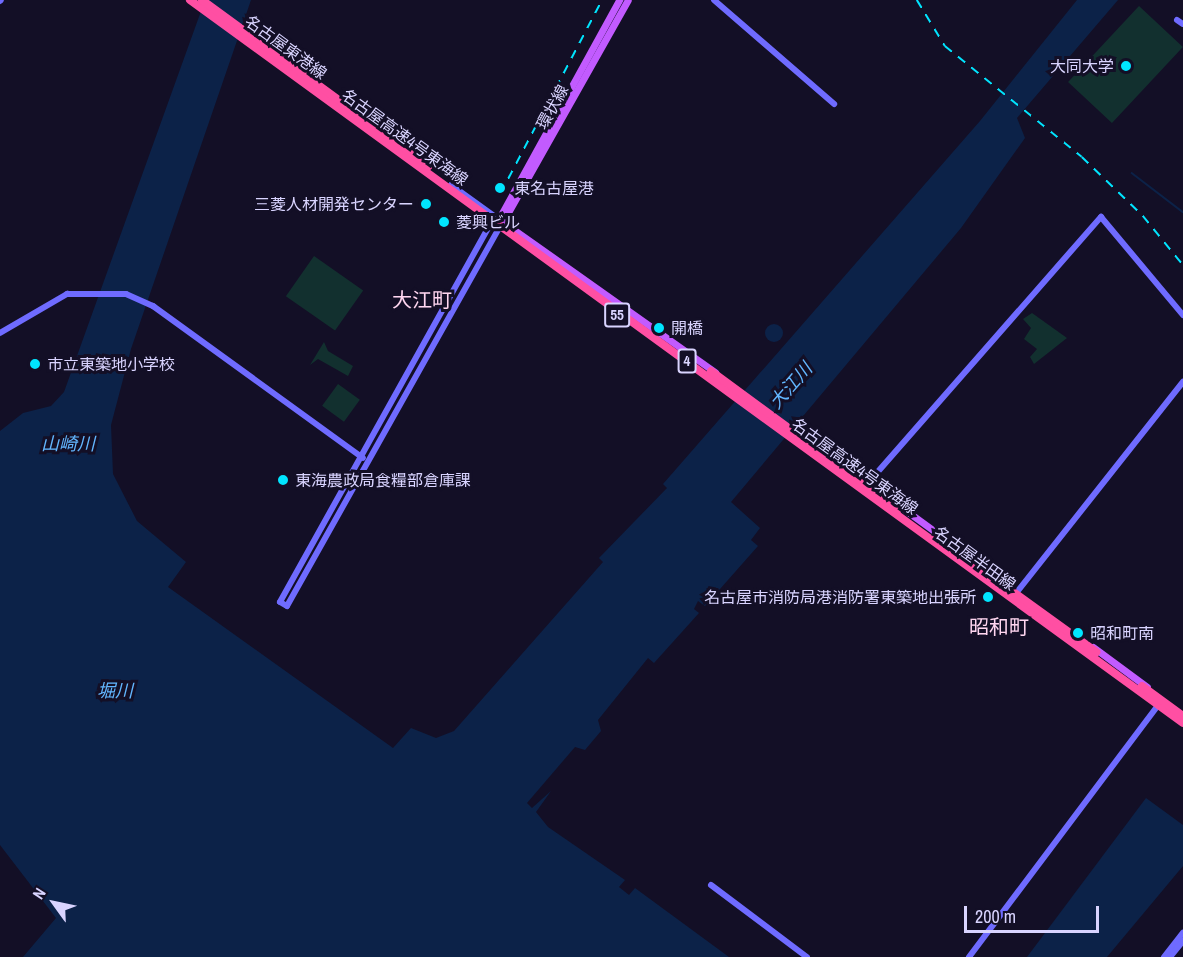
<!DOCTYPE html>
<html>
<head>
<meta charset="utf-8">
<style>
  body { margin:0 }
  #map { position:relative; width:1183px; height:957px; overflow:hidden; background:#130f26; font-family:"Archivo Narrow","Noto Sans JP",sans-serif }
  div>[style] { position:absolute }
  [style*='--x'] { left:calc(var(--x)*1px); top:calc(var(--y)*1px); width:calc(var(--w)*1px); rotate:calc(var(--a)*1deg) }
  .green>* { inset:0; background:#12302f; transform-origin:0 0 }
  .water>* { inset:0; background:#0c2248 }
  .round { border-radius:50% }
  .stream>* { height:1.5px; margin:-0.75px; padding:0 0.75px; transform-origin:0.75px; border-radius:0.75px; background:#0c2248 }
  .secondary>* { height:6px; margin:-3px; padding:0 3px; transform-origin:3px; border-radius:3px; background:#6f6bff }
  .primary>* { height:7px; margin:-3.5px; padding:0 3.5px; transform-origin:3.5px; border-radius:3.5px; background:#c25bff }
  .rail>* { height:1.5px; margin-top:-0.75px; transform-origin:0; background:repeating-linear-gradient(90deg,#00e5ff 0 9px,transparent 0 17px) }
  .highway-bridge>* { height:8px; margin:-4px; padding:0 4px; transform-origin:4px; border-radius:4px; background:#ff4fa3 }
  .dots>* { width:16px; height:16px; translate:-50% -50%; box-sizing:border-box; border:3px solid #130f26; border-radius:50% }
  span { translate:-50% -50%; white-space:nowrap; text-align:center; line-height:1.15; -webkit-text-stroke:6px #130f26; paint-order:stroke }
  .shield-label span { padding:2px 4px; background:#130f26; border:2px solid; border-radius:4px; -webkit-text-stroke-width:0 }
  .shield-label { font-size:15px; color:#d9d4ff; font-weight:700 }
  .street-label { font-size:16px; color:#d9d4ff }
  .poi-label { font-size:16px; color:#d9d4ff }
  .right { translate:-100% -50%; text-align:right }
  .left { translate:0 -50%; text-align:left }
  .water-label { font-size:18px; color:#62b6ff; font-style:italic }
  .quarter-label { font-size:20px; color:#ffd6f0 }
  .north { position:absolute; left:24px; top:873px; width:60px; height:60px; -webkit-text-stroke:4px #130f26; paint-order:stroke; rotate:303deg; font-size:16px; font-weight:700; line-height:24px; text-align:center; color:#d9d4ff }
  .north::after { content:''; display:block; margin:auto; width:21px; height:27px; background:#d9d4ff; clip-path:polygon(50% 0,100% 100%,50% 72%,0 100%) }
  .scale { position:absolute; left:964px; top:906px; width:135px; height:27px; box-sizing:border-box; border:3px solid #d9d4ff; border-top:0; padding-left:8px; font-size:18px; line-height:21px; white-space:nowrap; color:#d9d4ff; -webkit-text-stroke:4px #130f26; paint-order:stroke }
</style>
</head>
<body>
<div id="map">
  <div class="green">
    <i style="left:1139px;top:6px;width:60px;height:104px;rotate:43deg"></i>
    <i style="left:314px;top:256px;width:60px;height:49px;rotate:35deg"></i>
    <i style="clip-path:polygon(1032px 313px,1067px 338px,1034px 364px,1030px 357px,1037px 349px,1024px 339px,1031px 328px,1023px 319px)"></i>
    <i style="clip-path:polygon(324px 342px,328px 351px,353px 366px,348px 376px,318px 359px,310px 365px)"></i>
    <i style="left:338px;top:384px;width:27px;height:27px;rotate:36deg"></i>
  </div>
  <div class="water">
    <i style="clip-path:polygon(205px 0,251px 0,131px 349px,111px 425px,113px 474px,137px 521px,186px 562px,168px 587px,393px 748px,411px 728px,436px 738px,454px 731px,603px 562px,599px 558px,667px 488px,663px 484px,980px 121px,1077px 0,1118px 0,1017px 118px,1025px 138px,961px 228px,731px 502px,760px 528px,751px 540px,758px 546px,705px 606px,698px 601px,694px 609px,699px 613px,654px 663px,648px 658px,598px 720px,601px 731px,585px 750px,575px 747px,527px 803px,532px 808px,551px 791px,536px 812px,548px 827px,625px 880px,619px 887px,629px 895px,635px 888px,729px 957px,23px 957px,56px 918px,0 845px,0 431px,23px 413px,51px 406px,64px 392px)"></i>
    <i class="round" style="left:765px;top:324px;width:18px;height:18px"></i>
    <i style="clip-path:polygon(1146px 798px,1183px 825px,1183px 866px,1107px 957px,1027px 957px)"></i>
  </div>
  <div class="stream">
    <i style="--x:1132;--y:173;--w:64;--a:37.4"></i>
  </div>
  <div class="secondary">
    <i style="--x:714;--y:0;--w:159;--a:40.9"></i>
    <i style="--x:0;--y:1;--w:1;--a:-45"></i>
    <i style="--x:1177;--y:20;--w:7;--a:34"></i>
    <i style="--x:451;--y:185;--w:62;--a:35.8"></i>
    <i style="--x:492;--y:221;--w:436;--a:119.1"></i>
    <i style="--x:280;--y:602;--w:8;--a:30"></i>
    <i style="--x:287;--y:606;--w:435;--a:-60.7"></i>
    <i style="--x:0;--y:333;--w:78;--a:-30.2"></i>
    <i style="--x:67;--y:294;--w:59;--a:0"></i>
    <i style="--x:126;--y:294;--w:30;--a:24"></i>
    <i style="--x:153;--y:306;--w:259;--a:35.9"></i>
    <i style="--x:868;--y:483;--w:354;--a:-48.8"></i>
    <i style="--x:1101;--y:217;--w:128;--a:50.1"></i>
    <i style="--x:1017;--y:592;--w:268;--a:-51.7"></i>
    <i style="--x:711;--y:885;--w:120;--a:36.9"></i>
    <i style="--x:969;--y:957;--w:318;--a:-53.1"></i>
    <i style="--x:1164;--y:957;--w:31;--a:-52"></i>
    <i style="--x:1170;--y:957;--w:21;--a:-51"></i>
  </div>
  <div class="primary">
    <i style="--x:503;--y:222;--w:260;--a:35.3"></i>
    <i style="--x:496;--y:224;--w:256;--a:-61.2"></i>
    <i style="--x:501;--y:225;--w:258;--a:-60.6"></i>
    <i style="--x:897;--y:504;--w:54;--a:36"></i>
    <i style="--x:1093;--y:647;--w:67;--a:36.5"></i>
  </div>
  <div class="rail">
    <i style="--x:917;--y:0;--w:54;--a:58.7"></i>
    <i style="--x:945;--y:46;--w:176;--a:39"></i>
    <i style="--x:1082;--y:157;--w:85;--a:44"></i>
    <i style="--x:1143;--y:216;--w:63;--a:50.8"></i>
    <i style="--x:500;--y:194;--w:219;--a:-62.3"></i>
  </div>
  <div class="highway-bridge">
    <i style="--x:190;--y:0;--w:1228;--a:36.06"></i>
    <i style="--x:202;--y:0;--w:281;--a:36.2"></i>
    <i style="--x:711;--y:371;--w:233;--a:36.3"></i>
    <i style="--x:936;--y:536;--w:198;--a:35.9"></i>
    <i style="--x:1142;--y:686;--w:51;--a:36.2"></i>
  </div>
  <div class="dots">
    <i style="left:1126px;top:66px;background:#00e5ff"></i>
    <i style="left:500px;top:188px;background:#00e5ff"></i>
    <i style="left:426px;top:204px;background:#00e5ff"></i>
    <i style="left:444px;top:222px;background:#00e5ff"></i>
    <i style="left:659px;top:328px;background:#00e5ff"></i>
    <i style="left:35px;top:364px;background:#00e5ff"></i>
    <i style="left:283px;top:480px;background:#00e5ff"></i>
    <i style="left:988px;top:597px;background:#00e5ff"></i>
    <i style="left:1078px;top:633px;background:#00e5ff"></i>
  </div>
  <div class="shield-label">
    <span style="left:617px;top:315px">55</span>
    <span style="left:687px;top:361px">4</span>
  </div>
  <div class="street-label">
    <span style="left:286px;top:47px;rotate:36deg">名古屋東港線</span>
    <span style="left:552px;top:107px;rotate:-61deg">環状線</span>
    <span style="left:405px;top:137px;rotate:36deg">名古屋高速4号東海線</span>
    <span style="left:855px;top:466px;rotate:36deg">名古屋高速4号東海線</span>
    <span style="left:975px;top:558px;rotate:36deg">名古屋半田線</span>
  </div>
  <div class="poi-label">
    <span class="right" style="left:1114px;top:66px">大同大学</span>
    <span class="left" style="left:514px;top:188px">東名古屋港</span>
    <span class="right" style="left:414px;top:204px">三菱人材開発センター</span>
    <span class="left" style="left:456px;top:222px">菱興ビル</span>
    <span class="left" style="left:671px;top:328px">開橋</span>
    <span class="left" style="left:47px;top:364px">市立東築地小学校</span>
    <span class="left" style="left:295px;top:480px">東海農政局食糧部倉庫課</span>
    <span class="right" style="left:976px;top:597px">名古屋市消防局港消防署東築地出張所</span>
    <span class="left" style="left:1090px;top:633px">昭和町南</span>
  </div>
  <div class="water-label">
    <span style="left:791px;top:386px;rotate:-49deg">大江川</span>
    <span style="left:68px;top:444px">山崎川</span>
    <span style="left:115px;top:691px">堀川</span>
  </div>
  <div class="quarter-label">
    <span style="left:422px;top:299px">大江町</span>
    <span style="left:999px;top:626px">昭和町</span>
  </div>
  <div class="north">N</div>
  <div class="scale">200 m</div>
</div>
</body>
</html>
